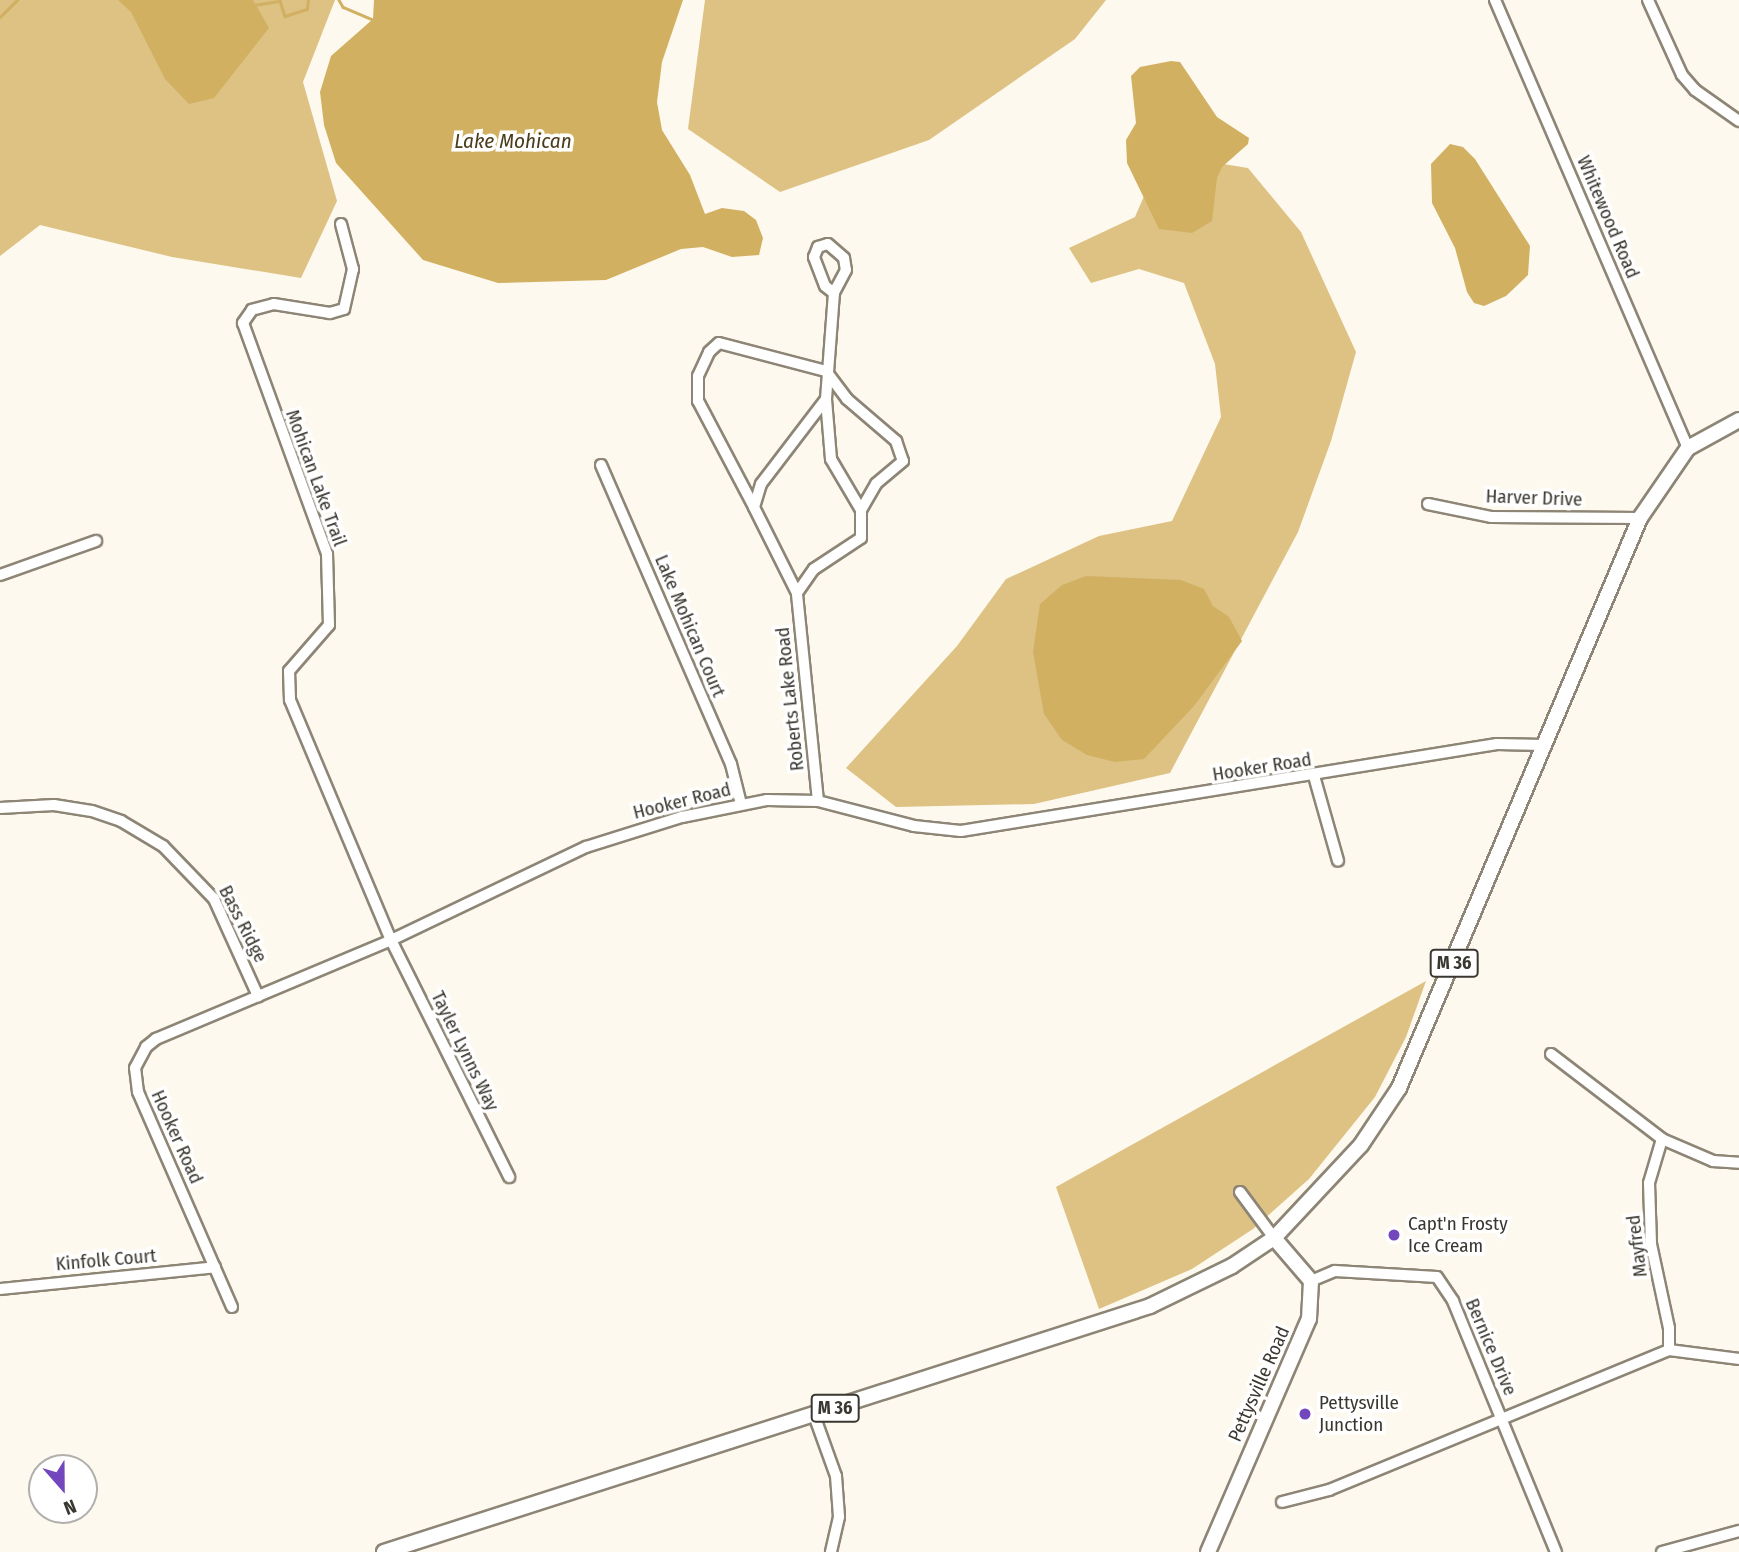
<!DOCTYPE html>
<html>
<head>
<meta charset="utf-8">
<style>
  body { margin:0 }
  #map { position:relative; width:1739px; height:1552px; overflow:hidden; background:#fef9ee; font-family:"Fira Sans Condensed",sans-serif }
  div>[style] { position:absolute }
  [style*='--x'] { left:calc(var(--x)*1px); top:calc(var(--y)*1px); width:calc(var(--w)*1px); rotate:calc(var(--a)*1deg) }
  .green>* { inset:0; background:#ddc284 }
  .water>* { inset:0; background:#d1b062 }
  .stream>* { height:2.5px; margin:-1.25px; padding:0 1.25px; transform-origin:1.25px; border-radius:1.25px; background:#d1b062 }
  .roads { filter:drop-shadow(2px 0 #8d8575) drop-shadow(-2px 0 #8d8575) drop-shadow(0 2px #8d8575) drop-shadow(0 -2px #8d8575) }
  .minor>* { height:10px; margin:-5px; padding:0 5px; transform-origin:5px; border-radius:5px; background:#fff }
  .major>* { height:14px; margin:-7px; padding:0 7px; transform-origin:7px; border-radius:7px; background:#fff }
  .dots>* { width:19px; height:19px; translate:-50% -50%; box-sizing:border-box; border:4px solid #fff; border-radius:50% }
  span { translate:-50% -50%; white-space:nowrap; text-align:center; line-height:1.15; -webkit-text-stroke:7px #fff; paint-order:stroke }
  .shield-label span { padding:2px 5px; background:#fff; border:2px solid; border-radius:5px; -webkit-text-stroke-width:0 }
  .shield-label { font-size:18px; color:#3a3730; font-weight:700 }
  .street-label { font-size:19px; color:#3a3730 }
  .poi-label { font-size:19px; color:#3a3730 }
  .left { translate:0 -50%; text-align:left }
  .water-label { font-size:21px; color:#4b3d1b; font-style:italic }
  .north { position:absolute; left:28px; top:1454px; width:70px; height:70px; box-sizing:border-box; background:#fff; border:2px solid #b0afac; border-radius:50%; rotate:159deg; font-size:19px; font-weight:700; line-height:28px; text-align:center; color:#3a3730 }
  .north::after { content:''; display:block; margin:auto; width:24px; height:32px; background:#7346be; clip-path:polygon(50% 0,100% 100%,50% 72%,0 100%) }
</style>
</head>
<body>
<div id="map">
  <div class="green">
    <i style="clip-path:polygon(0 0,335px 0,303px 82px,337px 201px,301px 278px,172px 257px,40px 225px,0 256px)"></i>
    <i style="clip-path:polygon(705px 0,1106px 0,1075px 39px,929px 140px,780px 192px,688px 129px)"></i>
    <i style="clip-path:polygon(1162px 154px,1248px 168px,1301px 232px,1356px 352px,1331px 441px,1298px 532px,1170px 773px,1034px 804px,896px 807px,846px 768px,957px 646px,1006px 579px,1099px 536px,1172px 521px,1221px 417px,1215px 364px,1184px 283px,1139px 269px,1091px 283px,1069px 248px,1135px 217px)"></i>
    <i style="clip-path:polygon(1426px 981px,1406px 1037px,1375px 1097px,1309px 1179px,1253px 1229px,1192px 1269px,1099px 1309px,1056px 1187px)"></i>
  </div>
  <div class="water">
    <i style="clip-path:polygon(118px 0,253px 0,269px 28px,214px 98px,189px 104px,165px 79px,131px 12px)"></i>
    <i style="clip-path:polygon(374px 0,683px 0,662px 62px,657px 102px,662px 130px,690px 175px,705px 214px,722px 208px,744px 211px,756px 220px,763px 238px,759px 255px,732px 257px,703px 247px,681px 249px,606px 280px,498px 283px,423px 260px,336px 163px,324px 125px,320px 92px,331px 56px,373px 19px)"></i>
    <i style="clip-path:polygon(1171px 61px,1180px 62px,1217px 117px,1249px 138px,1248px 144px,1222px 167px,1217px 178px,1212px 221px,1192px 233px,1159px 229px,1127px 163px,1126px 140px,1136px 123px,1131px 76px,1140px 67px)"></i>
    <i style="clip-path:polygon(1450px 144px,1463px 147px,1475px 159px,1530px 246px,1528px 275px,1506px 296px,1484px 306px,1474px 303px,1467px 292px,1455px 248px,1432px 203px,1431px 164px)"></i>
    <i style="clip-path:polygon(1086px 576px,1181px 580px,1204px 589px,1213px 606px,1229px 617px,1242px 641px,1194px 706px,1144px 759px,1115px 762px,1087px 755px,1062px 740px,1044px 714px,1033px 652px,1040px 604px,1062px 585px)"></i>
  </div>
  <div class="stream">
    <i style="--x:339;--y:0;--w:8;--a:60"></i>
    <i style="--x:343;--y:7;--w:34;--a:23"></i>
    <i style="--x:254;--y:5;--w:26;--a:-9"></i>
    <i style="--x:280;--y:1;--w:16;--a:72"></i>
    <i style="--x:285;--y:16;--w:23;--a:-18"></i>
    <i style="--x:307;--y:9;--w:9;--a:-84"></i>
    <i style="--x:0;--y:17;--w:24;--a:-45"></i>
  </div>
  <div class="roads">
    <div class="minor">
      <i style="--x:1495;--y:0;--w:488;--a:66.7"></i>
      <i style="--x:1648;--y:0;--w:82;--a:65.6"></i>
      <i style="--x:1682;--y:75;--w:20;--a:49"></i>
      <i style="--x:1695;--y:90;--w:54;--a:35.2"></i>
      <i style="--x:341;--y:224;--w:47;--a:75.1"></i>
      <i style="--x:353;--y:269;--w:41;--a:102.7"></i>
      <i style="--x:344;--y:309;--w:15;--a:164"></i>
      <i style="--x:330;--y:313;--w:57;--a:-170.9"></i>
      <i style="--x:274;--y:304;--w:23;--a:165"></i>
      <i style="--x:252;--y:310;--w:16;--a:125"></i>
      <i style="--x:243;--y:323;--w:246;--a:70"></i>
      <i style="--x:327;--y:554;--w:71;--a:88.4"></i>
      <i style="--x:329;--y:625;--w:61;--a:131"></i>
      <i style="--x:289;--y:671;--w:29;--a:88"></i>
      <i style="--x:290;--y:700;--w:260;--a:67.2"></i>
      <i style="--x:391;--y:940;--w:265;--a:63.5"></i>
      <i style="--x:601;--y:465;--w:326;--a:66.5"></i>
      <i style="--x:731;--y:764;--w:41;--a:76"></i>
      <i style="--x:1428;--y:504;--w:64;--a:11.7"></i>
      <i style="--x:1491;--y:517;--w:149;--a:0.4"></i>
      <i style="--x:754;--y:507;--w:120;--a:-117.8"></i>
      <i style="--x:698;--y:401;--w:25;--a:-90"></i>
      <i style="--x:698;--y:376;--w:26;--a:-65"></i>
      <i style="--x:709;--y:352;--w:13;--a:-42"></i>
      <i style="--x:719;--y:343;--w:111;--a:14.7"></i>
      <i style="--x:826;--y:371;--w:35;--a:53"></i>
      <i style="--x:847;--y:399;--w:65;--a:40.6"></i>
      <i style="--x:896;--y:441;--w:21;--a:71"></i>
      <i style="--x:903;--y:461;--w:35;--a:140"></i>
      <i style="--x:876;--y:484;--w:30;--a:120"></i>
      <i style="--x:0;--y:575;--w:102;--a:-19.5"></i>
      <i style="--x:797;--y:593;--w:29;--a:-55"></i>
      <i style="--x:814;--y:569;--w:56;--a:-33.4"></i>
      <i style="--x:861;--y:538;--w:28;--a:-90"></i>
      <i style="--x:861;--y:510;--w:59;--a:-120.5"></i>
      <i style="--x:831;--y:459;--w:59;--a:-94.8"></i>
      <i style="--x:1314;--y:776;--w:88;--a:74.2"></i>
      <i style="--x:818;--y:801;--w:209;--a:-95.8"></i>
      <i style="--x:797;--y:593;--w:96;--a:-116.6"></i>
      <i style="--x:754;--y:507;--w:24;--a:-73"></i>
      <i style="--x:761;--y:484;--w:107;--a:-52.6"></i>
      <i style="--x:826;--y:399;--w:106;--a:-85.7"></i>
      <i style="--x:834;--y:293;--w:11;--a:-142"></i>
      <i style="--x:825;--y:286;--w:31;--a:-111"></i>
      <i style="--x:814;--y:257;--w:11;--a:-68"></i>
      <i style="--x:818;--y:247;--w:10;--a:-17"></i>
      <i style="--x:828;--y:244;--w:21;--a:41"></i>
      <i style="--x:844;--y:258;--w:12;--a:81"></i>
      <i style="--x:846;--y:270;--w:26;--a:118"></i>
      <i style="--x:0;--y:808;--w:54;--a:-3.2"></i>
      <i style="--x:54;--y:805;--w:38;--a:9"></i>
      <i style="--x:92;--y:811;--w:31;--a:19"></i>
      <i style="--x:121;--y:821;--w:49;--a:30.8"></i>
      <i style="--x:163;--y:846;--w:74;--a:46.1"></i>
      <i style="--x:214;--y:899;--w:107;--a:65.6"></i>
      <i style="--x:1551;--y:1054;--w:140;--a:37.4"></i>
      <i style="--x:1662;--y:1139;--w:56;--a:23.3"></i>
      <i style="--x:1713;--y:1161;--w:26;--a:4"></i>
      <i style="--x:1662;--y:1139;--w:46;--a:106.5"></i>
      <i style="--x:1649;--y:1183;--w:61;--a:88.1"></i>
      <i style="--x:1651;--y:1244;--w:86;--a:77.9"></i>
      <i style="--x:1669;--y:1328;--w:22;--a:90"></i>
      <i style="--x:1240;--y:1192;--w:57;--a:53.5"></i>
      <i style="--x:1311;--y:1281;--w:26;--a:-23"></i>
      <i style="--x:1335;--y:1271;--w:102;--a:3.4"></i>
      <i style="--x:1437;--y:1277;--w:29;--a:56"></i>
      <i style="--x:1453;--y:1301;--w:271;--a:67.7"></i>
      <i style="--x:0;--y:1289;--w:216;--a:-5.8"></i>
      <i style="--x:232;--y:1307;--w:235;--a:-113.6"></i>
      <i style="--x:138;--y:1092;--w:24;--a:-97"></i>
      <i style="--x:135;--y:1068;--w:24;--a:-62"></i>
      <i style="--x:146;--y:1047;--w:13;--a:-39"></i>
      <i style="--x:156;--y:1039;--w:255;--a:-22.8"></i>
      <i style="--x:391;--y:940;--w:216;--a:-25.5"></i>
      <i style="--x:586;--y:847;--w:101;--a:-17.4"></i>
      <i style="--x:682;--y:817;--w:87;--a:-11.3"></i>
      <i style="--x:767;--y:800;--w:51;--a:1.1"></i>
      <i style="--x:818;--y:801;--w:99;--a:14.6"></i>
      <i style="--x:914;--y:826;--w:47;--a:6.1"></i>
      <i style="--x:961;--y:831;--w:543;--a:-9.22"></i>
      <i style="--x:1497;--y:744;--w:47;--a:1.2"></i>
      <i style="--x:814;--y:1415;--w:65;--a:70.2"></i>
      <i style="--x:836;--y:1476;--w:41;--a:85.8"></i>
      <i style="--x:839;--y:1517;--w:36;--a:103"></i>
      <i style="--x:1282;--y:1502;--w:49;--a:-14.3"></i>
      <i style="--x:1329;--y:1490;--w:368;--a:-22.4"></i>
      <i style="--x:1669;--y:1350;--w:71;--a:7.3"></i>
      <i style="--x:1662;--y:1552;--w:80;--a:-15.3"></i>
    </div>
    <div class="major">
      <i style="--x:384;--y:1552;--w:805;--a:-17.8"></i>
      <i style="--x:1150;--y:1306;--w:91;--a:-26"></i>
      <i style="--x:1232;--y:1266;--w:50;--a:-33.7"></i>
      <i style="--x:1274;--y:1238;--w:127;--a:-46.9"></i>
      <i style="--x:1361;--y:1145;--w:69;--a:-56.3"></i>
      <i style="--x:1399;--y:1088;--w:619;--a:-67.08"></i>
      <i style="--x:1640;--y:518;--w:85;--a:-55.6"></i>
      <i style="--x:1688;--y:448;--w:58;--a:-28.8"></i>
      <i style="--x:1208;--y:1552;--w:254;--a:-66.6"></i>
      <i style="--x:1309;--y:1319;--w:38;--a:-87"></i>
      <i style="--x:1311;--y:1281;--w:57;--a:-130.7"></i>
    </div>
  </div>
  <div class="dots">
    <i style="left:1394px;top:1235px;background:#7346be"></i>
    <i style="left:1305px;top:1414px;background:#7346be"></i>
  </div>
  <div class="shield-label">
    <span style="left:1454px;top:963px">M 36</span>
    <span style="left:835px;top:1408px">M 36</span>
  </div>
  <div class="street-label">
    <span style="left:1608px;top:217px;rotate:67deg">Whitewood Road</span>
    <span style="left:316px;top:478px;rotate:70deg">Mohican Lake Trail</span>
    <span style="left:1534px;top:498px;rotate:2deg">Harver Drive</span>
    <span style="left:690px;top:626px;rotate:67deg">Lake Mohican Court</span>
    <span style="left:790px;top:699px;rotate:-96deg">Roberts Lake Road</span>
    <span style="left:1262px;top:767px;rotate:-9deg">Hooker Road</span>
    <span style="left:682px;top:801px;rotate:-14deg">Hooker Road</span>
    <span style="left:243px;top:924px;rotate:63deg">Bass Ridge</span>
    <span style="left:465px;top:1051px;rotate:64deg">Tayler Lynns Way</span>
    <span style="left:177px;top:1137px;rotate:66deg">Hooker Road</span>
    <span style="left:1637px;top:1246px;rotate:-97deg">Mayfred</span>
    <span style="left:106px;top:1260px;rotate:-5deg">Kinfolk Court</span>
    <span style="left:1491px;top:1347px;rotate:67deg">Bernice Drive</span>
    <span style="left:1259px;top:1384px;rotate:-66deg">Pettysville Road</span>
  </div>
  <div class="poi-label">
    <span class="left" style="left:1408px;top:1235px">Capt'n Frosty<br>Ice Cream</span>
    <span class="left" style="left:1319px;top:1414px">Pettysville<br>Junction</span>
  </div>
  <div class="water-label">
    <span style="left:513px;top:141px">Lake Mohican</span>
  </div>
  <div class="north">N</div>
</div>
</body>
</html>
